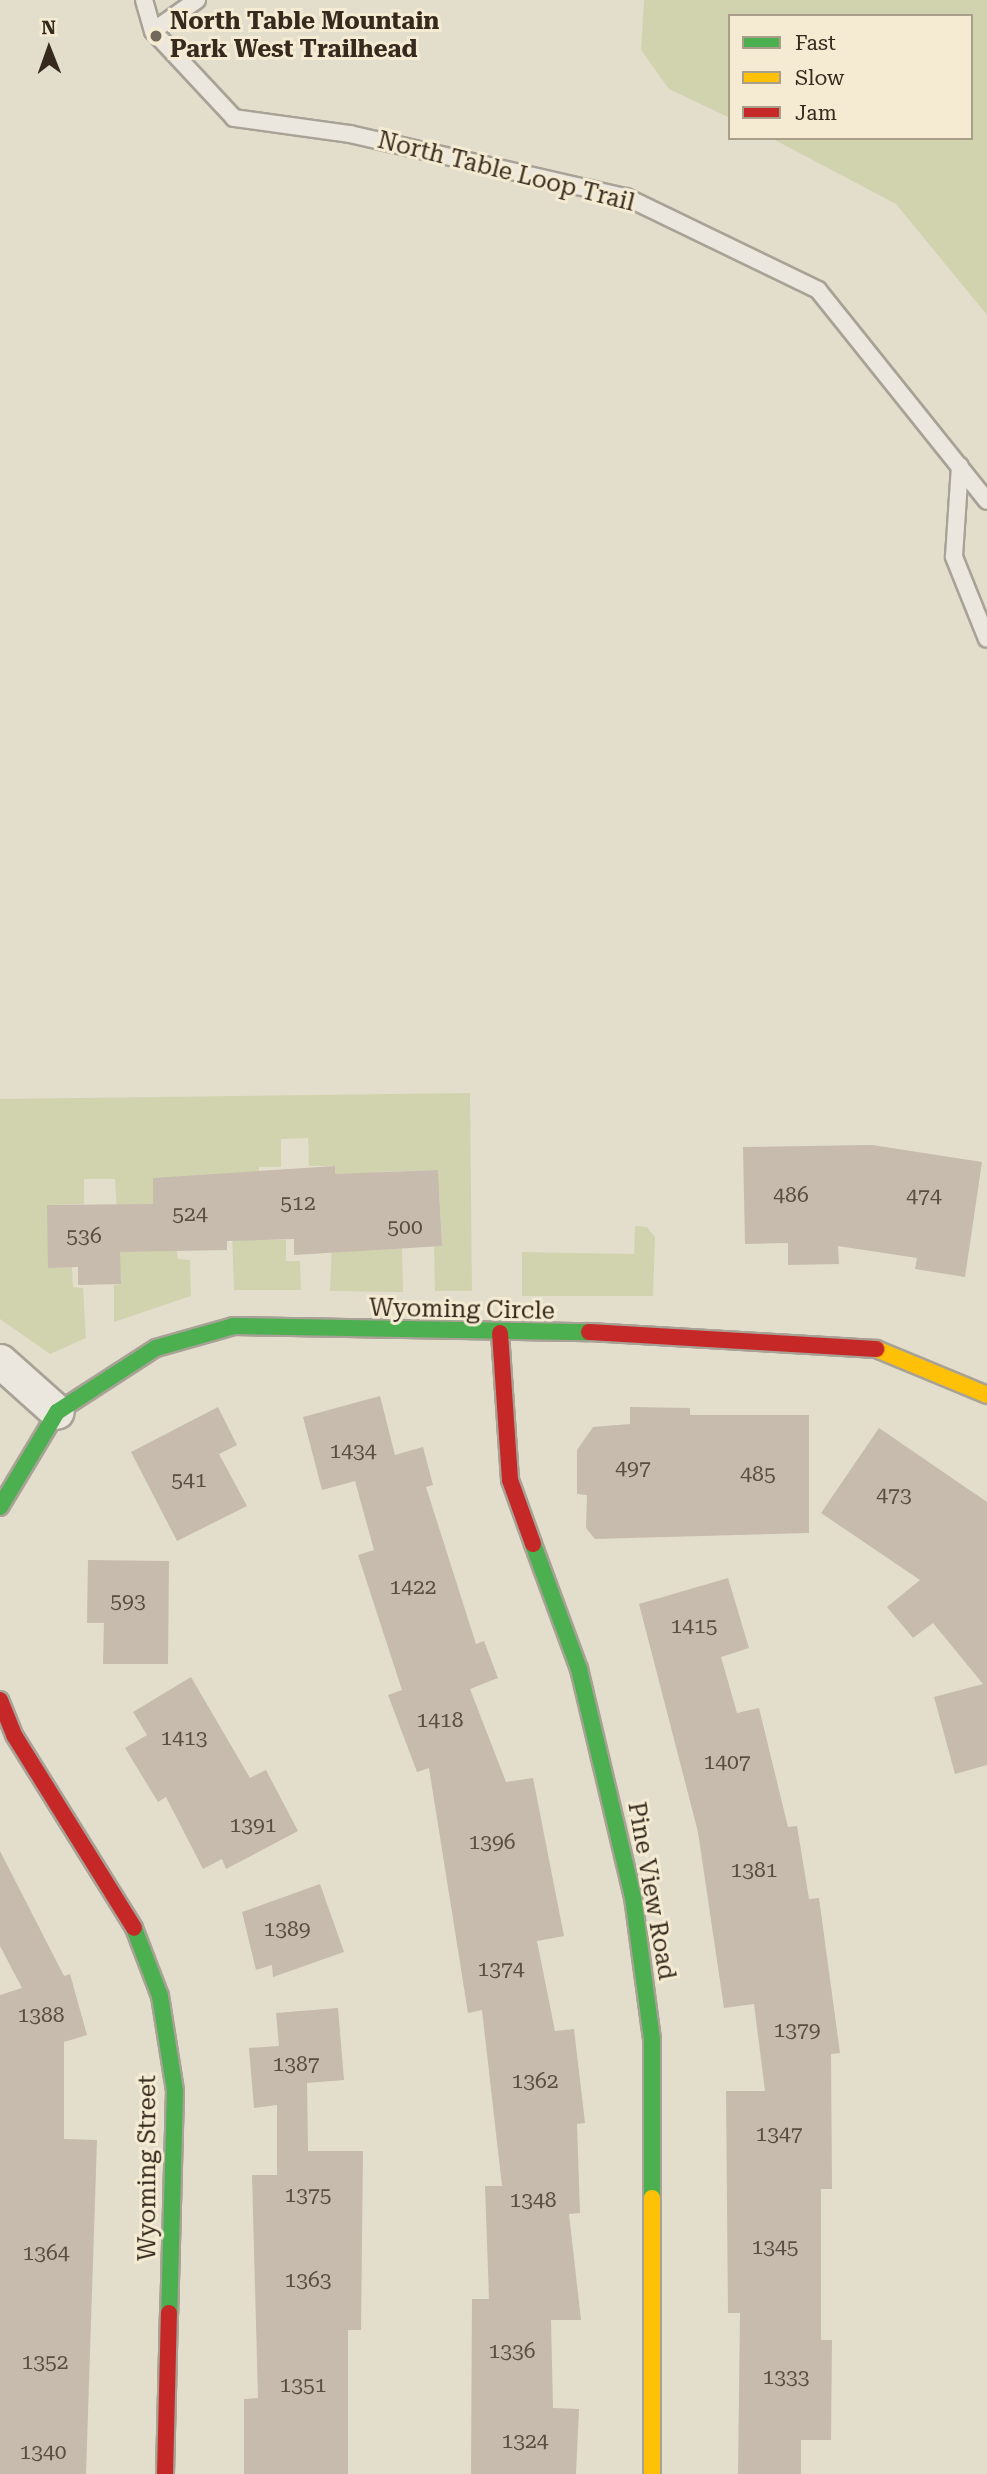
<!DOCTYPE html>
<html>
<head>
<meta charset="utf-8">
<style>
  body { margin:0 }
  #map { position:relative; width:987px; height:2474px; overflow:hidden; background:#e3ddcc; font-family:"Roboto Serif",serif }
  div>[style] { position:absolute }
  [style*='--x'] { left:calc(var(--x)*1px); top:calc(var(--y)*1px); width:calc(var(--w)*1px); rotate:calc(var(--a)*1deg) }
  .green>* { inset:0; background:#d1d3af }
  .building>* { inset:0; background:#c6bbad }
  .roads { filter:drop-shadow(2px 0 #a8a296) drop-shadow(-2px 0 #a8a296) drop-shadow(0 2px #a8a296) drop-shadow(0 -2px #a8a296) }
  .lane>* { height:16px; margin:-8px; padding:0 8px; transform-origin:8px; border-radius:8px; background:#ebe7de }
  .street>* { height:33px; margin:-16.5px; padding:0 16.5px; transform-origin:16.5px; border-radius:16.5px; background:#ebe7de }
  .fast>* { height:16px; margin:-8px; padding:0 8px; transform-origin:8px; border-radius:8px; background:#4caf50 }
  .slow>* { height:16px; margin:-8px; padding:0 8px; transform-origin:8px; border-radius:8px; background:#ffc107 }
  .jam>* { height:16px; margin:-8px; padding:0 8px; transform-origin:8px; border-radius:8px; background:#c62828 }
  .dots>* { width:19px; height:19px; translate:-50% -50%; box-sizing:border-box; border:4px solid #f4ebd2; border-radius:50% }
  span { translate:-50% -50%; white-space:nowrap; text-align:center; line-height:1.15; -webkit-text-stroke:6px #f4ebd2; paint-order:stroke }
  .number-label { font-size:21px; color:#5a4e42 }
  .number-label span { -webkit-text-stroke-width:0 }
  .poi-label { font-size:24px; color:#362a1e; font-weight:700 }
  .left { translate:0 -50%; text-align:left }
  .street-label { font-size:24px; color:#362a1e }
  .legend { position:absolute; left:728px; top:14px; width:245px; height:126px; box-sizing:border-box; background:#f4ebd2; border:2px solid #a89e8a; margin:0; padding:9px 12px; list-style:none; font-size:21px; color:#362a1e }
  .legend li { display:flex; align-items:center; gap:14px; height:35px }
  .legend b { width:35px; border:2px solid #a89e8a }
  .north { position:absolute; left:14px; top:14px; width:70px; height:70px; -webkit-text-stroke:5px #f4ebd2; paint-order:stroke; rotate:359deg; font-size:19px; font-weight:700; line-height:28px; text-align:center; color:#362a1e }
  .north::after { content:''; display:block; margin:auto; width:24px; height:32px; background:#362a1e; clip-path:polygon(50% 0,100% 100%,50% 72%,0 100%) }
</style>
</head>
<body>
<div id="map">
  <div class="green">
    <i style="clip-path:polygon(644px 0,987px 0,987px 315px,896px 204px,771px 138px,971px 138px,971px 16px,730px 16px,730px 118px,669px 89px,641px 50px)"></i>
    <i style="clip-path:polygon(470px 1093px,472px 1291px,435px 1291px,434px 1246px,442px 1245px,438px 1170px,378px 1172px,402px 1247px,403px 1292px,330px 1291px,335px 1166px,309px 1166px,308px 1138px,281px 1139px,281px 1167px,259px 1167px,261px 1240px,286px 1240px,286px 1261px,300px 1261px,301px 1290px,234px 1290px,230px 1175px,153px 1178px,155px 1251px,177px 1251px,178px 1259px,190px 1260px,191px 1296px,114px 1322px,114px 1285px,121px 1284px,115px 1179px,84px 1179px,84px 1204px,47px 1205px,72px 1267px,73px 1287px,83px 1288px,86px 1338px,50px 1354px,0 1319px,0 1099px)"></i>
    <i style="clip-path:polygon(635px 1226px,647px 1227px,655px 1237px,653px 1296px,522px 1296px,522px 1252px,634px 1254px)"></i>
  </div>
  <div class="building">
    <i style="clip-path:polygon(872px 1145px,982px 1162px,965px 1277px,915px 1269px,917px 1258px,838px 1246px,839px 1264px,788px 1265px,788px 1243px,745px 1244px,743px 1147px)"></i>
    <i style="clip-path:polygon(335px 1166px,335px 1174px,438px 1170px,442px 1246px,294px 1255px,294px 1239px,227px 1241px,227px 1250px,120px 1252px,121px 1284px,78px 1285px,78px 1267px,48px 1268px,47px 1205px,153px 1204px,153px 1178px)"></i>
    <i style="clip-path:polygon(380px 1396px,395px 1455px,423px 1447px,433px 1485px,426px 1487px,476px 1644px,484px 1641px,498px 1678px,470px 1689px,506px 1782px,533px 1778px,564px 1936px,537px 1941px,555px 2031px,574px 2029px,585px 2123px,577px 2124px,580px 2213px,569px 2214px,581px 2320px,551px 2320px,553px 2408px,579px 2409px,576px 2474px,471px 2474px,472px 2299px,489px 2299px,485px 2186px,502px 2186px,482px 2010px,468px 2013px,429px 1768px,417px 1772px,388px 1695px,402px 1690px,358px 1555px,374px 1550px,355px 1481px,322px 1490px,303px 1417px)"></i>
    <i style="clip-path:polygon(218px 1407px,237px 1445px,219px 1454px,247px 1506px,177px 1541px,131px 1452px)"></i>
    <i style="clip-path:polygon(630px 1407px,690px 1408px,690px 1415px,809px 1415px,809px 1533px,595px 1539px,586px 1528px,587px 1495px,577px 1494px,577px 1450px,593px 1427px,630px 1424px)"></i>
    <i style="clip-path:polygon(879px 1428px,987px 1502px,987px 1765px,955px 1774px,934px 1697px,983px 1684px,933px 1623px,913px 1638px,887px 1607px,920px 1580px,821px 1513px)"></i>
    <i style="clip-path:polygon(88px 1560px,169px 1561px,168px 1664px,103px 1664px,104px 1623px,87px 1623px)"></i>
    <i style="clip-path:polygon(728px 1578px,749px 1648px,721px 1657px,737px 1713px,759px 1708px,788px 1827px,797px 1826px,809px 1899px,819px 1898px,840px 2053px,831px 2054px,832px 2189px,821px 2189px,821px 2340px,832px 2340px,831px 2440px,801px 2440px,801px 2474px,738px 2474px,740px 2313px,728px 2313px,726px 2091px,765px 2091px,754px 2004px,724px 2008px,698px 1832px,639px 1604px)"></i>
    <i style="clip-path:polygon(191px 1677px,250px 1778px,266px 1770px,298px 1831px,226px 1869px,222px 1859px,203px 1869px,166px 1797px,158px 1802px,125px 1748px,147px 1735px,133px 1712px)"></i>
    <i style="clip-path:polygon(0 1851px,64px 1976px,70px 1974px,87px 2035px,64px 2042px,64px 2139px,97px 2140px,86px 2474px,0 2474px,0 1995px,22px 1988px,0 1946px)"></i>
    <i style="clip-path:polygon(320px 1884px,344px 1952px,273px 1977px,272px 1965px,256px 1970px,242px 1912px)"></i>
    <i style="clip-path:polygon(338px 2008px,344px 2080px,307px 2083px,308px 2151px,363px 2151px,361px 2330px,348px 2330px,348px 2474px,244px 2474px,244px 2399px,258px 2398px,252px 2175px,277px 2175px,277px 2105px,254px 2108px,249px 2048px,279px 2046px,276px 2013px)"></i>
  </div>
  <div class="roads">
    <div class="lane">
      <i style="--x:144;--y:0;--w:32;--a:74"></i>
      <i style="--x:153;--y:31;--w:119;--a:47"></i>
      <i style="--x:234;--y:118;--w:117;--a:7.9"></i>
      <i style="--x:350;--y:134;--w:283;--a:12.9"></i>
      <i style="--x:626;--y:197;--w:213;--a:25.8"></i>
      <i style="--x:818;--y:290;--w:270;--a:51.3"></i>
      <i style="--x:153;--y:31;--w:54;--a:-35.2"></i>
      <i style="--x:960;--y:466;--w:91;--a:93.8"></i>
      <i style="--x:954;--y:557;--w:88;--a:68.1"></i>
    </div>
    <div class="street">
      <i style="--x:0;--y:1361;--w:76;--a:41.8"></i>
    </div>
    <div class="fast">
      <i style="--x:0;--y:1507;--w:111;--a:-59"></i>
      <i style="--x:57;--y:1412;--w:118;--a:-32.9"></i>
      <i style="--x:156;--y:1348;--w:81;--a:-15.8"></i>
      <i style="--x:234;--y:1326;--w:355;--a:1"></i>
      <i style="--x:533;--y:1544;--w:133;--a:69.8"></i>
      <i style="--x:579;--y:1669;--w:234;--a:76.7"></i>
      <i style="--x:633;--y:1897;--w:144;--a:82.4"></i>
      <i style="--x:652;--y:2040;--w:158;--a:90"></i>
      <i style="--x:134;--y:1928;--w:73;--a:69.1"></i>
      <i style="--x:160;--y:1996;--w:96;--a:81"></i>
      <i style="--x:175;--y:2091;--w:222;--a:91.5"></i>
    </div>
    <div class="slow">
      <i style="--x:876;--y:1349;--w:120;--a:22.5"></i>
      <i style="--x:652;--y:2198;--w:276;--a:90"></i>
    </div>
    <div class="jam">
      <i style="--x:589;--y:1332;--w:288;--a:3.4"></i>
      <i style="--x:500;--y:1333;--w:147;--a:86.1"></i>
      <i style="--x:510;--y:1480;--w:68;--a:70.2"></i>
      <i style="--x:0;--y:1700;--w:38;--a:68"></i>
      <i style="--x:14;--y:1735;--w:227;--a:58.1"></i>
      <i style="--x:165;--y:2474;--w:161;--a:-88.6"></i>
    </div>
  </div>
  <div class="dots">
    <i style="left:156px;top:36px;background:#73695b"></i>
  </div>
  <div class="number-label">
    <span style="left:791px;top:1195px">486</span>
    <span style="left:924px;top:1196px">474</span>
    <span style="left:298px;top:1203px">512</span>
    <span style="left:190px;top:1214px">524</span>
    <span style="left:405px;top:1227px">500</span>
    <span style="left:84px;top:1236px">536</span>
    <span style="left:353px;top:1451px">1434</span>
    <span style="left:633px;top:1468px">497</span>
    <span style="left:758px;top:1474px">485</span>
    <span style="left:189px;top:1480px">541</span>
    <span style="left:894px;top:1495px">473</span>
    <span style="left:413px;top:1587px">1422</span>
    <span style="left:128px;top:1601px">593</span>
    <span style="left:694px;top:1626px">1415</span>
    <span style="left:440px;top:1720px">1418</span>
    <span style="left:184px;top:1738px">1413</span>
    <span style="left:727px;top:1762px">1407</span>
    <span style="left:253px;top:1825px">1391</span>
    <span style="left:492px;top:1842px">1396</span>
    <span style="left:754px;top:1870px">1381</span>
    <span style="left:287px;top:1929px">1389</span>
    <span style="left:501px;top:1969px">1374</span>
    <span style="left:41px;top:2015px">1388</span>
    <span style="left:797px;top:2030px">1379</span>
    <span style="left:296px;top:2064px">1387</span>
    <span style="left:535px;top:2081px">1362</span>
    <span style="left:779px;top:2134px">1347</span>
    <span style="left:308px;top:2195px">1375</span>
    <span style="left:533px;top:2200px">1348</span>
    <span style="left:775px;top:2247px">1345</span>
    <span style="left:46px;top:2253px">1364</span>
    <span style="left:308px;top:2280px">1363</span>
    <span style="left:512px;top:2351px">1336</span>
    <span style="left:45px;top:2362px">1352</span>
    <span style="left:786px;top:2377px">1333</span>
    <span style="left:303px;top:2385px">1351</span>
    <span style="left:525px;top:2441px">1324</span>
    <span style="left:43px;top:2452px">1340</span>
  </div>
  <div class="poi-label">
    <span class="left" style="left:170px;top:36px">North Table Mountain<br>Park West Trailhead</span>
  </div>
  <div class="street-label">
    <span style="left:506px;top:172px;rotate:14deg">North Table Loop Trail</span>
    <span style="left:462px;top:1310px;rotate:1deg">Wyoming Circle</span>
    <span style="left:651px;top:1891px;rotate:80deg">Pine View Road</span>
    <span style="left:148px;top:2168px;rotate:-90deg">Wyoming Street</span>
  </div>
  <ul class="legend">
  <li><b style="height:9px;background:#4caf50"></b>Fast</li>
  <li><b style="height:9px;background:#ffc107"></b>Slow</li>
  <li><b style="height:9px;background:#c62828"></b>Jam</li>
  </ul>
  <div class="north">N</div>
</div>
</body>
</html>
